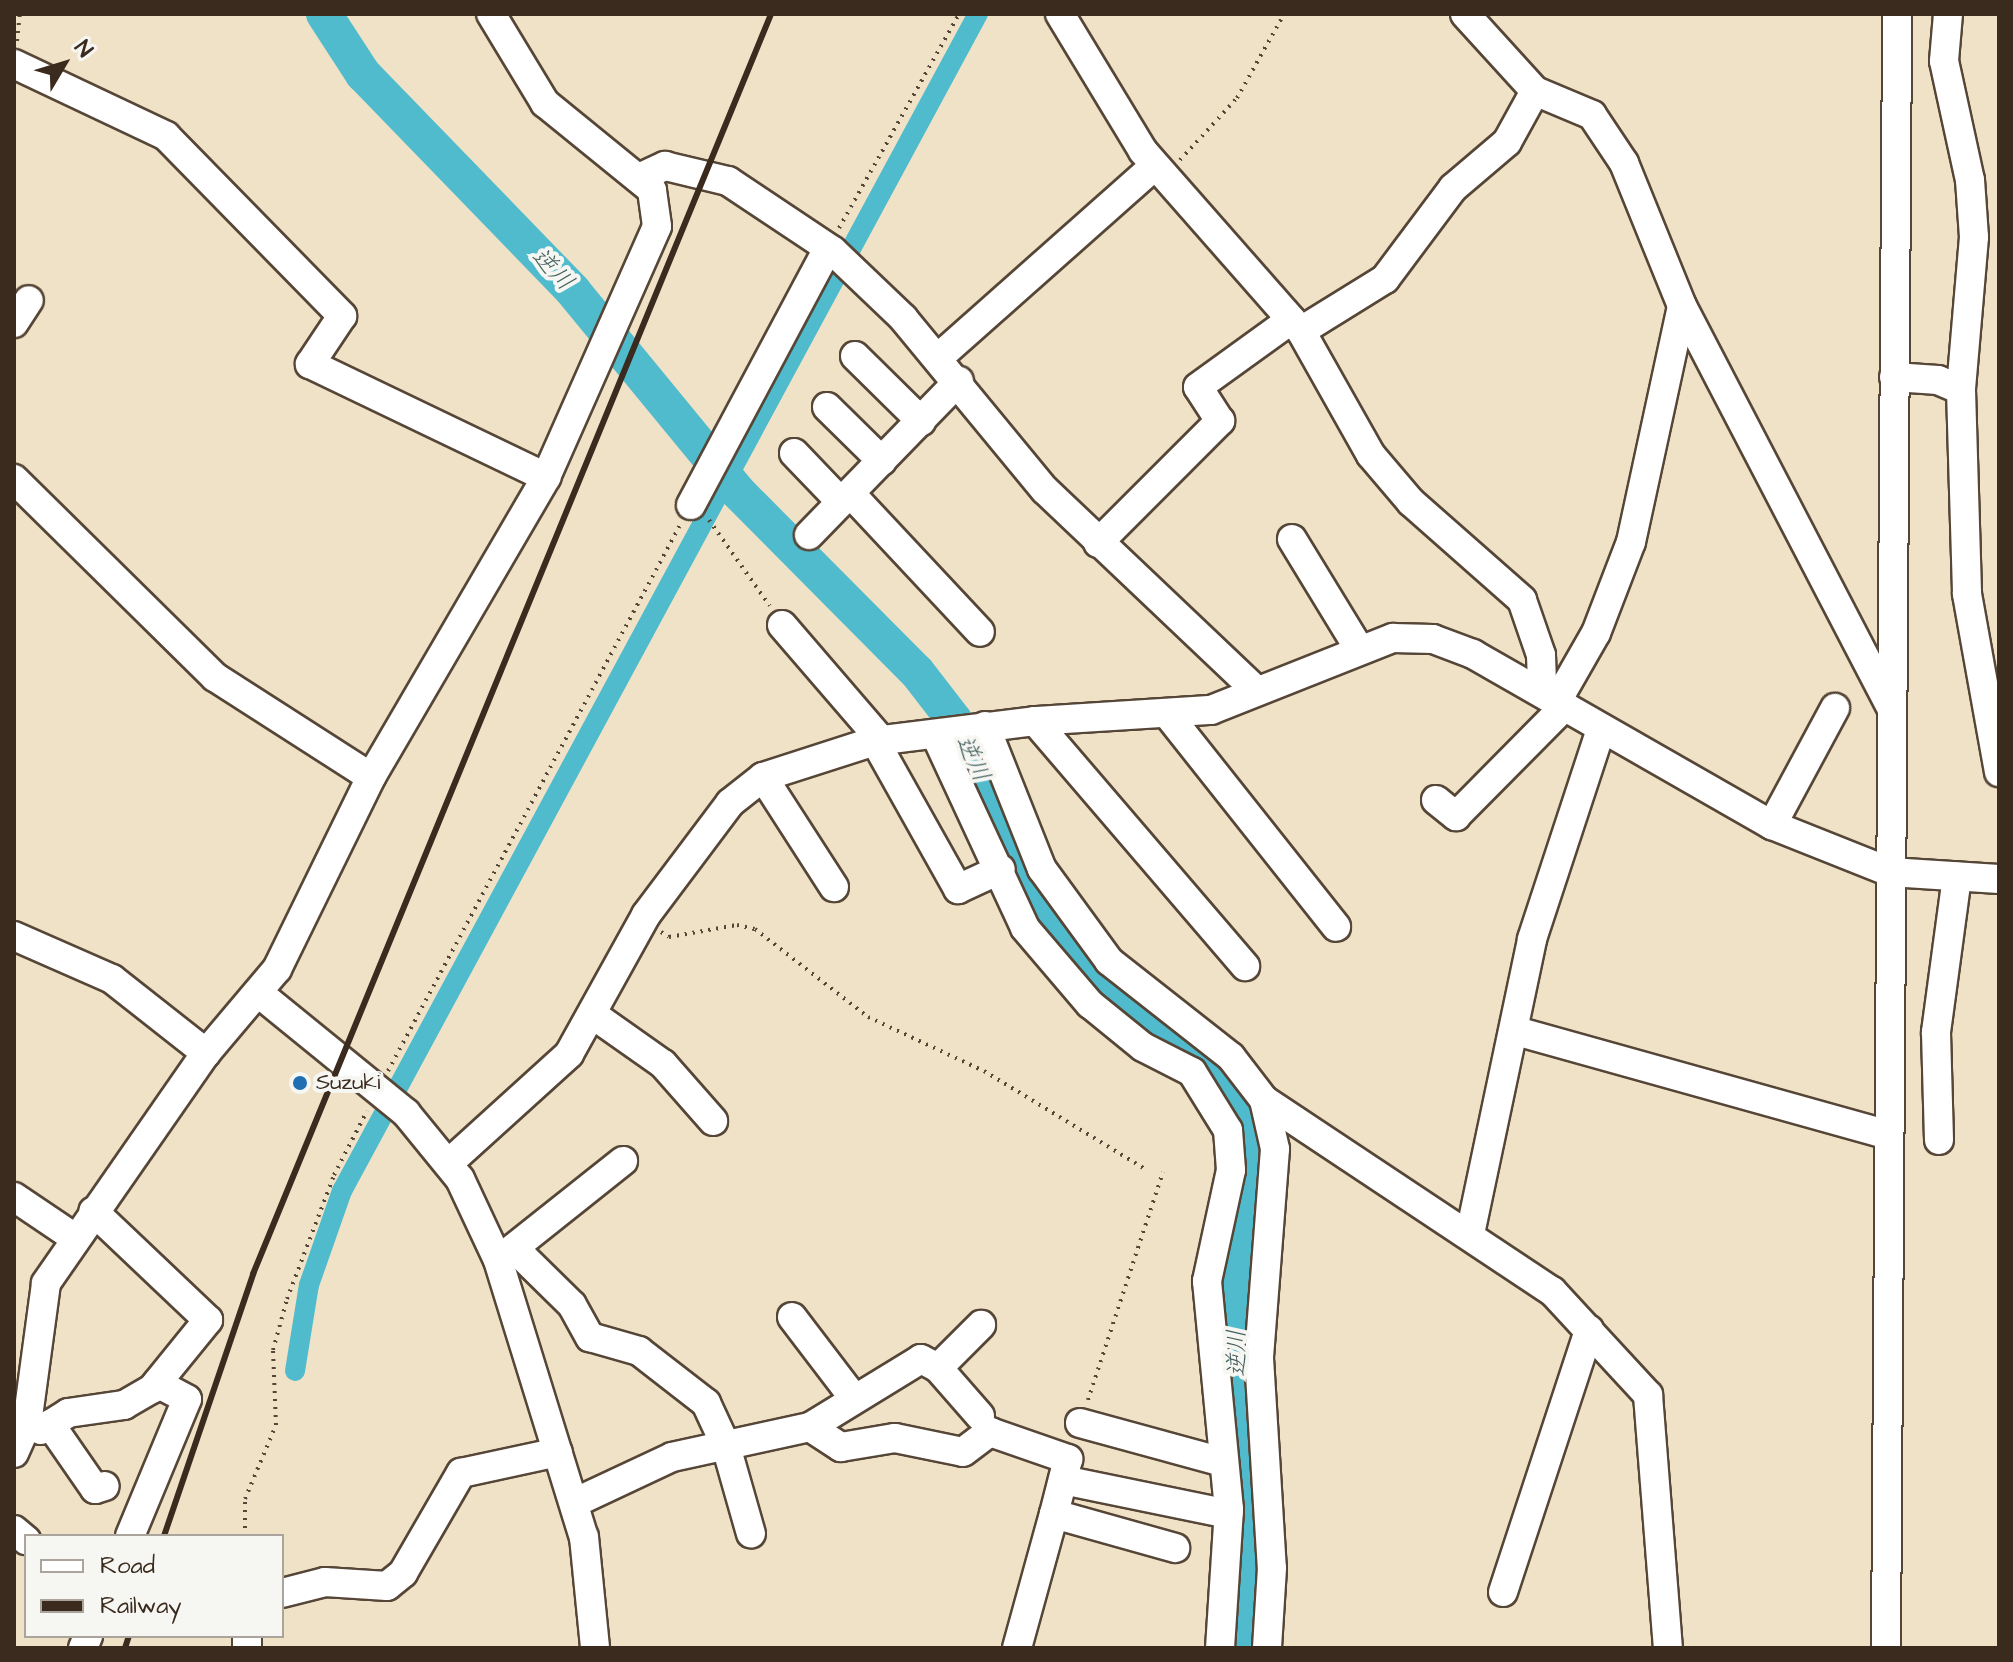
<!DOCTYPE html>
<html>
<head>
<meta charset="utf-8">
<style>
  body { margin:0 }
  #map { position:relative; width:2013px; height:1662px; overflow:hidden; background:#efe2c6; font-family:"Architects Daughter","Klee One",sans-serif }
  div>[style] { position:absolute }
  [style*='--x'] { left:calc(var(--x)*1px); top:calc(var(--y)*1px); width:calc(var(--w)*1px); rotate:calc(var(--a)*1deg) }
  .canal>* { height:20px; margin:-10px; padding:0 10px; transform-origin:10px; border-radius:10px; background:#50bbcc }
  .river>* { height:36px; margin:-18px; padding:0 18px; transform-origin:18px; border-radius:18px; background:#50bbcc }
  .path>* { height:4px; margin-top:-2px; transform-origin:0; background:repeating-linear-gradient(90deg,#564637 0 2px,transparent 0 8px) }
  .roads { filter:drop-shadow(2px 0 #564637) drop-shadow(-2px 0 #564637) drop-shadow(0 2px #564637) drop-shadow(0 -2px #564637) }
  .minor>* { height:28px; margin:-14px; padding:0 14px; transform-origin:14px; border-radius:14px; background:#fff }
  .rail>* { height:6px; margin:-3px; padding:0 3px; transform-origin:3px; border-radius:3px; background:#3b2a1e }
  .dots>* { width:22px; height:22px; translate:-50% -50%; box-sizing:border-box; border:4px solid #f6f6f2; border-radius:50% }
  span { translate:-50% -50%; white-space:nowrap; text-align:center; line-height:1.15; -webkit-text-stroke:8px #f6f6f2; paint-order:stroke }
  .poi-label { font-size:22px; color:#3b2a1e }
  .left { translate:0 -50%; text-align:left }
  .water-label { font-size:24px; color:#425d5b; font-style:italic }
  .frame { position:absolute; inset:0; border:16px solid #3b2a1e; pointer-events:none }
  .legend { position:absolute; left:24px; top:1534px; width:260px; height:104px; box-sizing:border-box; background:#f6f6f2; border:2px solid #aba49d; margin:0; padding:10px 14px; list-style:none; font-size:24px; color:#3b2a1e }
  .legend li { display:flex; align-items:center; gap:16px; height:40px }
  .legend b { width:40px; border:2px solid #aba49d }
  .north { position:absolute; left:24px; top:24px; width:80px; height:80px; -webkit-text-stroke:6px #f6f6f2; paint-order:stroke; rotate:52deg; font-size:22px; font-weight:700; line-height:32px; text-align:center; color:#3b2a1e }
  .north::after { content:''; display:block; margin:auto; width:28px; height:36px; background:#3b2a1e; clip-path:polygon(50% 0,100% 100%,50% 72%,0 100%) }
</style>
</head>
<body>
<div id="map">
  <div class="canal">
    <i style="--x:295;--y:1371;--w:87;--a:-80.8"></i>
    <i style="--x:309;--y:1285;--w:100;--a:-70.7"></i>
    <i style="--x:342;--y:1191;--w:1338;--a:-61.62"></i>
  </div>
  <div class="river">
    <i style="--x:324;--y:14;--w:72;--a:57"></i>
    <i style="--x:363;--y:74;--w:302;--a:45.9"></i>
    <i style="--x:573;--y:291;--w:260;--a:50.6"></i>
    <i style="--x:738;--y:492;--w:254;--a:45.2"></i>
    <i style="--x:917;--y:672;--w:61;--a:52.4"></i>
    <i style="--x:954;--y:720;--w:213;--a:65"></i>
    <i style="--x:1044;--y:913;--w:95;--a:51.4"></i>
    <i style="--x:1103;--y:987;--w:134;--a:37.7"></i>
    <i style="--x:1209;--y:1069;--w:44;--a:48.7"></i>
    <i style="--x:1238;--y:1102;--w:62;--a:76"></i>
    <i style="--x:1253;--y:1162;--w:92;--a:99.4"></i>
    <i style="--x:1238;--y:1253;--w:395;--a:89"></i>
  </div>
  <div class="path">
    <i style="--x:17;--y:41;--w:27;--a:-84"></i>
    <i style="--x:1180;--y:160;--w:84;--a:-47.4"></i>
    <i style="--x:1237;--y:98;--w:96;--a:-60.8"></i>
    <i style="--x:839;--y:228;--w:245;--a:-60.7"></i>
    <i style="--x:709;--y:520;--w:105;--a:54.7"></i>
    <i style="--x:661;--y:932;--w:9;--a:32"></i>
    <i style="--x:669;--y:937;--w:69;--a:-10"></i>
    <i style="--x:737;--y:925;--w:18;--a:13"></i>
    <i style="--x:755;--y:929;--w:143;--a:37.9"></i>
    <i style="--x:868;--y:1017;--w:128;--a:25"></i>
    <i style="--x:984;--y:1071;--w:188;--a:31.3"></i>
    <i style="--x:388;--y:1071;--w:619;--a:-61.86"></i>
    <i style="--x:1088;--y:1400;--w:240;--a:-71.8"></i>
    <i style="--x:245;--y:1536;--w:37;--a:-90"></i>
    <i style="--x:245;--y:1499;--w:80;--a:-67.3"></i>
    <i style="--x:276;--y:1425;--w:75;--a:-92.3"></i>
    <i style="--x:273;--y:1350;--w:53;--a:-74.6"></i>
    <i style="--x:287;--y:1299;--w:133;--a:-69.2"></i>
    <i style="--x:334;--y:1175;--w:72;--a:-62.7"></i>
  </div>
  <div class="roads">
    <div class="minor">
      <i style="--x:1060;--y:14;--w:160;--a:58.8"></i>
      <i style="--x:1143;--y:151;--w:240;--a:48.7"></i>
      <i style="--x:1301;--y:331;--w:142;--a:60.6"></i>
      <i style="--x:1371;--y:455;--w:62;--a:49.6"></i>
      <i style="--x:1411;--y:502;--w:148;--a:41.4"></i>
      <i style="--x:1522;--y:600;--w:58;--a:70.9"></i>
      <i style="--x:1541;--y:655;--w:36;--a:88"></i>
      <i style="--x:1465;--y:14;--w:104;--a:47.7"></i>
      <i style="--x:1535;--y:91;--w:62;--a:22.8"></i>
      <i style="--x:1592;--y:115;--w:58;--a:56.3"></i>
      <i style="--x:1624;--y:163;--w:154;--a:67.9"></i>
      <i style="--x:1948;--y:14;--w:47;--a:94.9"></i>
      <i style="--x:1944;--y:61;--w:122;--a:77.7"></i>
      <i style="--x:1970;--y:180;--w:57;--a:86"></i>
      <i style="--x:1974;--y:237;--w:154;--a:94.9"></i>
      <i style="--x:1961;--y:390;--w:204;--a:88.3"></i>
      <i style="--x:1967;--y:594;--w:181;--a:79.8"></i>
      <i style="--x:14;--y:64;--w:168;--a:25.3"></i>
      <i style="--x:166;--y:136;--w:252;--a:45.6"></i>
      <i style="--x:342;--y:316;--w:58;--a:123.7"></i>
      <i style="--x:310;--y:364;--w:262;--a:25.6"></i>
      <i style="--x:639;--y:178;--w:29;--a:-25"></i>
      <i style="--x:665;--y:166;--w:65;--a:13.4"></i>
      <i style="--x:728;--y:181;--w:126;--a:33.7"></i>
      <i style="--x:833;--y:251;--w:97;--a:43.7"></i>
      <i style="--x:903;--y:318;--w:223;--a:50.5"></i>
      <i style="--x:1045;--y:490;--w:292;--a:43.5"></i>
      <i style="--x:14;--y:323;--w:27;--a:-57"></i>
      <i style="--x:1301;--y:331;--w:99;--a:-31.8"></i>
      <i style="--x:1385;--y:279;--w:114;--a:-53.2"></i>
      <i style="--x:1453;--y:188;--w:71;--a:-40.4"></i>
      <i style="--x:1507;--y:142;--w:58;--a:-61.2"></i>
      <i style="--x:855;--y:356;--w:93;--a:44.6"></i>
      <i style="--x:938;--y:358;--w:290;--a:-41.6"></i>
      <i style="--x:1894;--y:377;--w:44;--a:3.9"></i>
      <i style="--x:1938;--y:380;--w:25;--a:23"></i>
      <i style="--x:827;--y:407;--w:77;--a:44.5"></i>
      <i style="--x:794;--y:453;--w:68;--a:46.2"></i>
      <i style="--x:14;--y:479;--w:282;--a:44.6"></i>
      <i style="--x:215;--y:677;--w:185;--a:32.7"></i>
      <i style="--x:850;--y:493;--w:190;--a:46.9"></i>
      <i style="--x:691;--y:505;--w:291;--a:-61.9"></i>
      <i style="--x:809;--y:535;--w:215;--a:-45.8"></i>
      <i style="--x:1292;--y:539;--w:127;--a:58.6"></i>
      <i style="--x:1098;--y:543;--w:173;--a:-45"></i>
      <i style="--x:1220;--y:421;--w:40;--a:-122.9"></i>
      <i style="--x:1198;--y:387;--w:115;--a:-35.8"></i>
      <i style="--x:782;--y:625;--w:152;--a:49.3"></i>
      <i style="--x:1557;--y:701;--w:78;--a:-60.2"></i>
      <i style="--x:1596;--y:633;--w:97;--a:-69"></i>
      <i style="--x:1631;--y:542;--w:241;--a:-77.8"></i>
      <i style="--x:1682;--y:306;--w:450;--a:62.5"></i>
      <i style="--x:1169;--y:716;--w:269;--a:51.6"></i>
      <i style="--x:1035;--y:721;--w:323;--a:49.4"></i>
      <i style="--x:985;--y:726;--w:154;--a:68.3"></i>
      <i style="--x:1042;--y:869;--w:114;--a:53.9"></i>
      <i style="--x:1109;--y:961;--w:155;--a:38.2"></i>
      <i style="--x:1231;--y:1057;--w:54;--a:52.5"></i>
      <i style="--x:1264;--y:1100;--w:50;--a:77.3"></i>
      <i style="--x:1275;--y:1149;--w:210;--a:94.4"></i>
      <i style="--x:1259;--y:1358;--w:210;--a:86.5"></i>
      <i style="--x:1272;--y:1568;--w:80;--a:93.6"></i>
      <i style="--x:937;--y:738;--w:209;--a:65.1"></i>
      <i style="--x:1025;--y:928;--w:100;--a:49.5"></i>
      <i style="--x:1090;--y:1004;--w:68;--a:39.1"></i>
      <i style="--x:1143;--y:1047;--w:55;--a:27"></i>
      <i style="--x:1192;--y:1072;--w:68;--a:58.2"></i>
      <i style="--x:1228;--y:1130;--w:40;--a:85.7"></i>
      <i style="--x:1231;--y:1170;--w:114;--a:102.2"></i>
      <i style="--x:1207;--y:1281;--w:229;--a:84.5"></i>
      <i style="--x:1229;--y:1509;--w:139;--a:93.7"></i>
      <i style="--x:875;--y:741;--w:170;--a:60.7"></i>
      <i style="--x:958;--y:889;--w:47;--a:-24.9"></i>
      <i style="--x:763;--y:777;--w:131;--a:57.2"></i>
      <i style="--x:1436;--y:800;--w:26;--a:39"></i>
      <i style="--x:1456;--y:816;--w:155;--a:-45.3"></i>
      <i style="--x:1772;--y:825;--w:133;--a:-61.7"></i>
      <i style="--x:14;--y:936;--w:107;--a:23.7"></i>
      <i style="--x:112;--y:979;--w:120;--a:38.2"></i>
      <i style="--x:261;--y:995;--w:187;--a:39.1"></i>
      <i style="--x:406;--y:1113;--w:85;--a:50.7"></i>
      <i style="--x:460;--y:1179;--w:89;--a:64.9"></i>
      <i style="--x:498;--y:1260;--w:290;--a:72.8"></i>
      <i style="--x:584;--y:1537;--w:112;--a:84.3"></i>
      <i style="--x:592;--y:1014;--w:87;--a:35.2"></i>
      <i style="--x:663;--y:1064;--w:76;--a:48.7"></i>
      <i style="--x:1516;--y:1031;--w:387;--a:15.6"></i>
      <i style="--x:1264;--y:1100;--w:346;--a:33.6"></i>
      <i style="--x:1552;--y:1291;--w:142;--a:47.3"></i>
      <i style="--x:1648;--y:1395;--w:254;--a:85.5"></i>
      <i style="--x:1939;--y:1140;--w:108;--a:-91.6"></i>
      <i style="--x:1936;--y:1032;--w:157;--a:-82.3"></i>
      <i style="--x:450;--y:1162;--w:161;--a:-42.2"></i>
      <i style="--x:569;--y:1054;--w:159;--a:-61"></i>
      <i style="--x:646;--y:915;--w:140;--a:-53.1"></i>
      <i style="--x:730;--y:803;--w:42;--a:-38.2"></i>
      <i style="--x:763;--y:777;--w:118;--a:-17.8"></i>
      <i style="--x:875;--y:741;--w:161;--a:-7.1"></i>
      <i style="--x:1035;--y:721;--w:176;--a:-3.6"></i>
      <i style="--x:1211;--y:710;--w:196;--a:-21.6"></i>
      <i style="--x:1393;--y:638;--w:40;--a:1.4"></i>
      <i style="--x:1433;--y:639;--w:43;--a:20.6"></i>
      <i style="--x:1473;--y:654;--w:344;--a:29.8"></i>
      <i style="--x:1772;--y:825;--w:127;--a:21.7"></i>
      <i style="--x:1890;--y:872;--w:109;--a:3.7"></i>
      <i style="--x:14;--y:1197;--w:73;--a:33.9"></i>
      <i style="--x:1470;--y:1234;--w:301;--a:-78.1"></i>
      <i style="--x:1532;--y:939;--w:221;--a:-71.8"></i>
      <i style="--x:514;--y:1248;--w:81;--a:44.5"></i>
      <i style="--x:572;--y:1305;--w:37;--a:61"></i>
      <i style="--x:590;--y:1337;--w:51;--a:15.9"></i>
      <i style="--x:639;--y:1351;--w:85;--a:37.8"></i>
      <i style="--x:706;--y:1403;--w:47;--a:65.1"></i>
      <i style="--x:726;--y:1446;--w:91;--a:74.1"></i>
      <i style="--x:501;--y:1258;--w:156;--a:-38.5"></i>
      <i style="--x:792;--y:1317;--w:101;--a:52.7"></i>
      <i style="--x:14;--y:1416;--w:30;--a:27"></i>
      <i style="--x:41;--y:1430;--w:32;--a:-32"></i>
      <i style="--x:68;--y:1413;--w:57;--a:-8.1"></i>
      <i style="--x:124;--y:1405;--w:32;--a:-30"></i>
      <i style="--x:152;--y:1389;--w:89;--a:-50.9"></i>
      <i style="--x:208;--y:1320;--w:158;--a:-136.5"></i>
      <i style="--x:980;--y:1416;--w:64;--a:-131.2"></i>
      <i style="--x:938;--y:1368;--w:61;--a:-45"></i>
      <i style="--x:1080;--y:1423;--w:148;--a:15.3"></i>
      <i style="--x:50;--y:1424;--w:79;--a:55.3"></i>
      <i style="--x:95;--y:1489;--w:10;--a:-17"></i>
      <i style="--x:810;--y:1427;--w:37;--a:33"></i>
      <i style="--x:841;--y:1447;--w:55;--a:-9.5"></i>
      <i style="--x:895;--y:1438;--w:69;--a:11.6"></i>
      <i style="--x:963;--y:1452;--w:34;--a:-37"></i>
      <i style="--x:990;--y:1432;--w:83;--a:19.1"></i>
      <i style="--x:1068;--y:1459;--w:57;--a:104.3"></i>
      <i style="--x:14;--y:1453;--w:32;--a:-66"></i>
      <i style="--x:27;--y:1424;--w:142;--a:-82.3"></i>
      <i style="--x:46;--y:1283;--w:280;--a:-55.2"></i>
      <i style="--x:206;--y:1053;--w:110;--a:-49.8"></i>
      <i style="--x:277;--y:969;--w:214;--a:-63.9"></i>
      <i style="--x:371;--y:777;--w:347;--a:-59.7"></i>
      <i style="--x:546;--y:477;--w:274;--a:-66.1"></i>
      <i style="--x:657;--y:226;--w:36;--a:-98"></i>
      <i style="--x:652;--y:190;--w:138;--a:-140.9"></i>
      <i style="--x:545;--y:103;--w:104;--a:-121.2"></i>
      <i style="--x:1063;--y:1480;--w:169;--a:11.6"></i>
      <i style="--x:574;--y:1503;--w:108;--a:-25.1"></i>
      <i style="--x:672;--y:1457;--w:141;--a:-12.3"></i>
      <i style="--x:810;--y:1427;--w:130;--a:-31.5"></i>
      <i style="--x:921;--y:1359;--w:19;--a:28"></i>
      <i style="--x:14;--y:1530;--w:16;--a:40"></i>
      <i style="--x:130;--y:1536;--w:148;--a:-67.4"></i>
      <i style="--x:187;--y:1399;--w:34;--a:-152"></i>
      <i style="--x:1503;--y:1592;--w:276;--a:-71.8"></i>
      <i style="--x:282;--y:1593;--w:44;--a:-14.3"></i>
      <i style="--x:325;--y:1582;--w:62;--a:3.7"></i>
      <i style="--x:387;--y:1586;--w:21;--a:-39"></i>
      <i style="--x:403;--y:1573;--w:116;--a:-59.9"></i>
      <i style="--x:461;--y:1473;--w:99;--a:-12.2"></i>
      <i style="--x:247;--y:1636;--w:12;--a:90"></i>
      <i style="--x:83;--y:1648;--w:13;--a:-67"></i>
      <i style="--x:1017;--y:1648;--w:139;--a:-74.6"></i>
      <i style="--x:1054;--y:1514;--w:126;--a:15.7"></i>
      <i style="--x:1886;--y:1648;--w:1634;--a:-89.61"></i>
    </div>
  </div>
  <div class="rail">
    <i style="--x:164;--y:1536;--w:277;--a:-71.2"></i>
    <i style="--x:253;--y:1274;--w:1362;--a:-67.65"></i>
    <i style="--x:125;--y:1648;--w:13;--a:-72"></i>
  </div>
  <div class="dots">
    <i style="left:300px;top:1083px;background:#1f6fb2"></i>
  </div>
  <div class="poi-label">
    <span class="left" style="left:316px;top:1083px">Suzuki</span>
  </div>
  <div class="water-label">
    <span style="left:552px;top:270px;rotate:46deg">逆川</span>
    <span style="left:972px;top:759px;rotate:65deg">逆川</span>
    <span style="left:1238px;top:1353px;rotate:-91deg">逆川</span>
  </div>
  <div class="frame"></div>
  <ul class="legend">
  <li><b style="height:10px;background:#fff"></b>Road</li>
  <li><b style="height:10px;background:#3b2a1e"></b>Railway</li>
  </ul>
  <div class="north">N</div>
</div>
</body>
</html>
